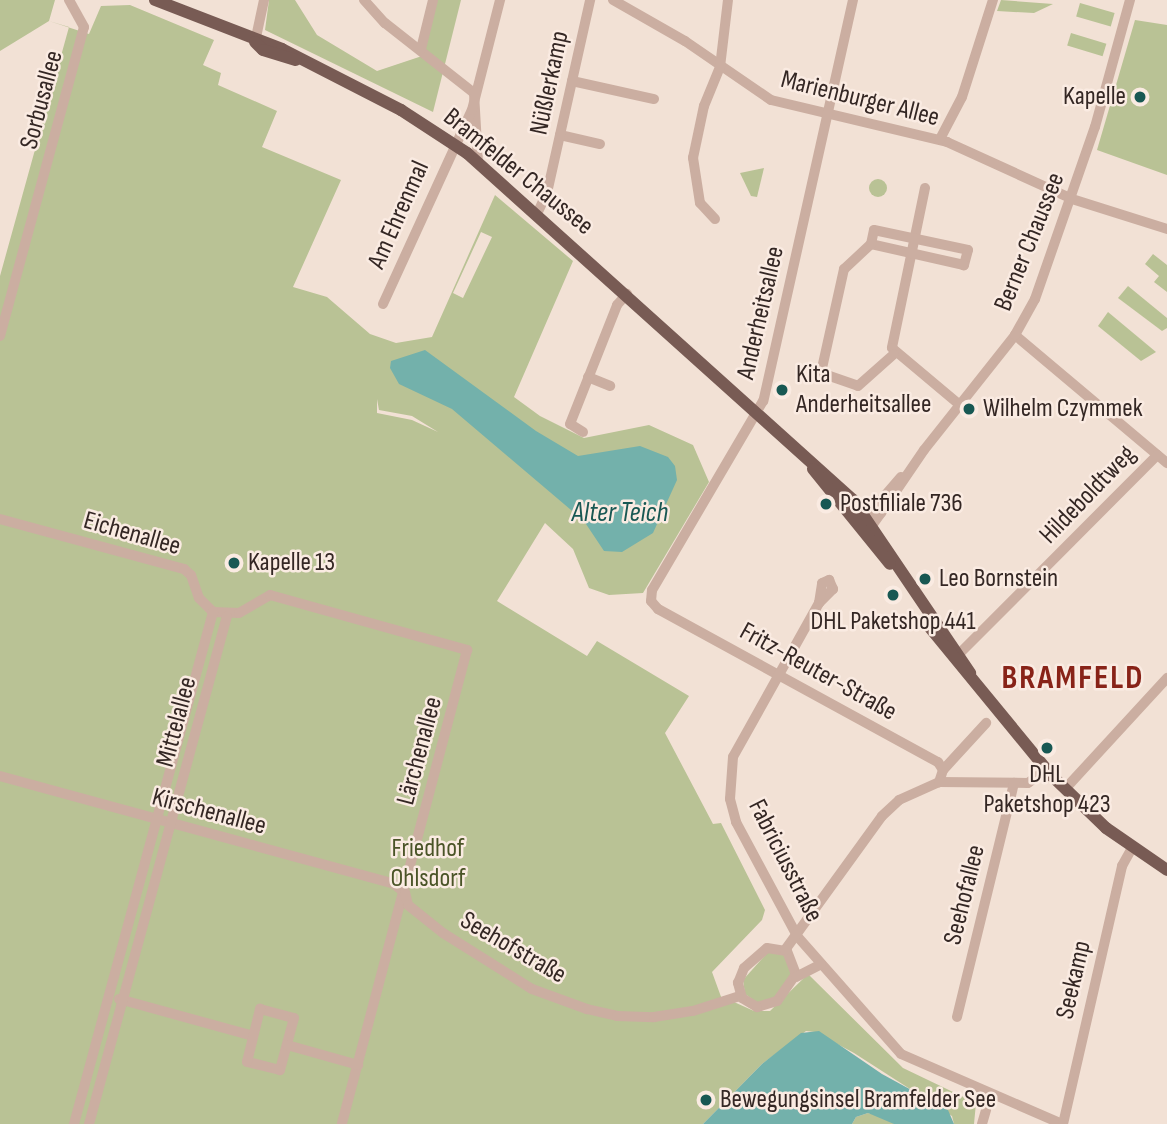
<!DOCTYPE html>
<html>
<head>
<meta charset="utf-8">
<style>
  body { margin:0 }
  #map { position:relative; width:1167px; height:1124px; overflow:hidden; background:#f2e1d5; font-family:"Sofia Sans Condensed",sans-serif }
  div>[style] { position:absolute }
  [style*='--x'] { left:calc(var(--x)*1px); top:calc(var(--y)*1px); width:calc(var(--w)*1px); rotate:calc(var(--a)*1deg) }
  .green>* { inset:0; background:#b9c295; transform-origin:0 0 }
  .round { border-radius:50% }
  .water>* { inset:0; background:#73b1ab }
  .minor>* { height:10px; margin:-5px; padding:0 5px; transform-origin:5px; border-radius:5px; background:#cbaea1 }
  .major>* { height:12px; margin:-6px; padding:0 6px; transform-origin:6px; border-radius:6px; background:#785b54 }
  .dots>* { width:19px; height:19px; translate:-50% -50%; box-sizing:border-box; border:4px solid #faebe2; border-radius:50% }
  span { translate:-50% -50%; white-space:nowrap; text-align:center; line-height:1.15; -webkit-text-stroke:5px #faebe2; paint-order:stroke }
  .street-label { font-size:26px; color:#342724 }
  .poi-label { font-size:26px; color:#342724 }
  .right { translate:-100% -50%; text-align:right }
  .left { translate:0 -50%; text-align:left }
  .park-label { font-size:26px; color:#4a5427 }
  .water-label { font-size:28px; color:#185853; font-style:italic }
  .district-label { font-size:33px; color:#882318; font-weight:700; letter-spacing:2px }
</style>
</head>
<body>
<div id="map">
  <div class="green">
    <i style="clip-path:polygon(evenodd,0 0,55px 0,49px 21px,89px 34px,101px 6px,130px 5px,214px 40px,203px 65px,221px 73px,218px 85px,277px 111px,262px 147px,341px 180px,293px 287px,327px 297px,370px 334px,396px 343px,432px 337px,495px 195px,573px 261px,514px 397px,540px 416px,584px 438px,649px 425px,693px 445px,709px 482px,643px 593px,609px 595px,589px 588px,573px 549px,545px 523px,497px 601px,587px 656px,597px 641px,689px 696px,665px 733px,713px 824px,721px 823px,765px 910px,762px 920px,712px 972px,724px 1005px,734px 1002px,754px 1011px,770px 1011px,808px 974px,903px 1068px,976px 1103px,974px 1124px,954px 1124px,952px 1116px,854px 1053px,815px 1032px,806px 1031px,762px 1064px,703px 1124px,0 1124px,0 276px,69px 27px,49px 21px,0 51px,0 0,481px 232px,492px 237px,463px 298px,453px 293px,481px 232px,0 0,377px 399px,379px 410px,412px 416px,438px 432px,412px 420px,377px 413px,377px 399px)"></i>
    <i style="clip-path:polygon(269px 0,295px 0,317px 35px,377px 71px,422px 56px,435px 0,461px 0,433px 112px,265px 30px)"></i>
    <i style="clip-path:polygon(1001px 0,1053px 4px,1034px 13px,997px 11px)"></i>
    <i style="left:1080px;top:3px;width:36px;height:14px;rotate:16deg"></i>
    <i style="clip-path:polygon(1135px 20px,1167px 25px,1167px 175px,1097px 150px)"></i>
    <i style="left:1071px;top:33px;width:37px;height:13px;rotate:17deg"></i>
    <i style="clip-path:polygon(764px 168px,757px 197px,751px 196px,740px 173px)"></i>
    <i class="round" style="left:869px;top:179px;width:18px;height:18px"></i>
    <i style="clip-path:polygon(1153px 254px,1167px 265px,1167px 292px,1154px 282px,1159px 276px,1145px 264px)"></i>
    <i style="clip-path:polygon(1128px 286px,1167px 318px,1167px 328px,1162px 331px,1118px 298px)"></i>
    <i style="clip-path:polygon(1108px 312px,1156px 352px,1141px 361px,1098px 326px)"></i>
    <i style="clip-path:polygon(769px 951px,786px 954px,794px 971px,773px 1000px,759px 1004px,745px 994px,743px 980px)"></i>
    <i style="clip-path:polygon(868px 1113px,893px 1120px,894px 1124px,852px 1124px,856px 1117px)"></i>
  </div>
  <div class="water">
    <i style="clip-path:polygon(425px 350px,536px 431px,578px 456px,640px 446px,668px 457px,675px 466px,677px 480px,653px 533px,622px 552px,604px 551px,584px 521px,452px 409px,399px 384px,390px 368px,391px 361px)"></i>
    <i style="clip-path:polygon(819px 1031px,882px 1074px,948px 1110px,954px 1124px,894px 1124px,868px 1113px,856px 1117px,852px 1124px,703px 1124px,762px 1064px,801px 1033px)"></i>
  </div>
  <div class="minor">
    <i style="--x:364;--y:0;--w:31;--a:48"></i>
    <i style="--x:385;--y:23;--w:113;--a:38.2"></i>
    <i style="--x:474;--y:93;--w:69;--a:86.7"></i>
    <i style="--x:613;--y:0;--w:83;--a:29.7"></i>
    <i style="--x:685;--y:41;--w:104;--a:34.5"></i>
    <i style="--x:771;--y:100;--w:181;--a:13.4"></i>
    <i style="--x:947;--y:142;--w:137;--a:24.5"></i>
    <i style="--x:1072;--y:199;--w:100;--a:17.5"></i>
    <i style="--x:853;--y:0;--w:411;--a:102.6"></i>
    <i style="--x:763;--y:401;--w:219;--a:120.4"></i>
    <i style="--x:652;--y:590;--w:11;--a:95"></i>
    <i style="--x:651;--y:601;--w:11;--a:49"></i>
    <i style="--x:658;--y:609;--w:319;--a:28.7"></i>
    <i style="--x:938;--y:762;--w:9;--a:58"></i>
    <i style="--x:943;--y:770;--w:13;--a:108"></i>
    <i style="--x:255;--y:42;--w:43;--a:-77.9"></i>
    <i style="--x:421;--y:49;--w:50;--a:-76.2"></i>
    <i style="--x:572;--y:81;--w:84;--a:12.4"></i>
    <i style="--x:560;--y:135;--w:41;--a:12.7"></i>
    <i style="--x:940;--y:139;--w:47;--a:-62.4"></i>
    <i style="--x:962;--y:97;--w:102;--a:-72.3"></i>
    <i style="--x:925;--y:188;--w:163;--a:101.7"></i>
    <i style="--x:892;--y:348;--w:89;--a:40"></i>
    <i style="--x:537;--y:214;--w:23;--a:-65"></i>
    <i style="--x:547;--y:193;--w:198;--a:-77.4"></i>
    <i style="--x:715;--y:219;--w:22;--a:-133"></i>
    <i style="--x:700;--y:203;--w:46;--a:-98.8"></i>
    <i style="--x:693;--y:158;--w:53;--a:-78.1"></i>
    <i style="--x:704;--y:106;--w:42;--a:-67.7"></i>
    <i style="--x:720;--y:67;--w:67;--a:-83.2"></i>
    <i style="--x:874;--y:230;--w:96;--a:12"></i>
    <i style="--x:968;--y:250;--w:16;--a:105"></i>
    <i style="--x:964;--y:265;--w:95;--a:-167.3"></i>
    <i style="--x:871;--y:244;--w:14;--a:-78"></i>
    <i style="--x:871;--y:244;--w:37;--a:137"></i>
    <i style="--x:844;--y:269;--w:107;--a:102.5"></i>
    <i style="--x:821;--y:373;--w:39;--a:19"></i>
    <i style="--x:858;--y:386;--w:48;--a:-41.6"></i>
    <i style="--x:383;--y:304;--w:213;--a:-65.4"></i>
    <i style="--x:472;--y:110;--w:114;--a:-75.7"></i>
    <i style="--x:1015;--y:335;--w:199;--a:40.1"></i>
    <i style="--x:0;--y:336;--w:320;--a:-74.8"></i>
    <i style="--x:84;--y:27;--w:31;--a:-119"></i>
    <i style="--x:588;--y:377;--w:24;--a:22"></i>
    <i style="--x:583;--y:432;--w:15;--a:-148"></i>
    <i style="--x:570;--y:424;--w:128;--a:-68.4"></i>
    <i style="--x:617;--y:305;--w:15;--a:-48"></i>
    <i style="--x:0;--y:519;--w:191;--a:15.2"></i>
    <i style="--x:184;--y:569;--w:9;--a:41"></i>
    <i style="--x:191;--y:575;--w:24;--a:71"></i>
    <i style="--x:199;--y:598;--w:20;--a:45"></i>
    <i style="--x:213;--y:612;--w:26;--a:2"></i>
    <i style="--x:239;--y:613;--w:36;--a:-30"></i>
    <i style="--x:270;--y:595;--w:205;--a:15.6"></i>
    <i style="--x:467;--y:650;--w:490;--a:104.8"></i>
    <i style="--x:863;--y:521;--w:58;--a:-49.2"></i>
    <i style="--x:864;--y:526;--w:9;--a:-13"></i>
    <i style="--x:873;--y:524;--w:14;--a:-54"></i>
    <i style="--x:881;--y:513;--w:76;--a:-55.7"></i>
    <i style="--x:924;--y:450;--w:147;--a:-51.6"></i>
    <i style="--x:1015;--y:335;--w:41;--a:-60.9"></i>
    <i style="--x:1035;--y:299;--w:182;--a:-70.8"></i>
    <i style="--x:1095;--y:127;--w:132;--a:-74.6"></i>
    <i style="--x:829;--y:580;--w:10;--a:66"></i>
    <i style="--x:833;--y:589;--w:20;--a:135"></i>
    <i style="--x:819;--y:603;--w:20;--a:-81"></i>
    <i style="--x:822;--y:583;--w:8;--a:-23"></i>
    <i style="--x:819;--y:603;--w:176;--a:119.2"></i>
    <i style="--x:733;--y:757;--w:42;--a:94.1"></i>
    <i style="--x:730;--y:799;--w:24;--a:75"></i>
    <i style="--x:736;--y:822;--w:129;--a:61.8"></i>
    <i style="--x:797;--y:936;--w:157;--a:48.6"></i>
    <i style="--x:901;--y:1054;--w:176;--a:23.5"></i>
    <i style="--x:959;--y:654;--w:281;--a:-45.1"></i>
    <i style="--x:943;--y:770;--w:64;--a:-47.5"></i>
    <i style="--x:0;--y:776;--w:409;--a:15.3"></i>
    <i style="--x:394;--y:884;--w:13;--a:39"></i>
    <i style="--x:1065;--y:789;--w:151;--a:-47.4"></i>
    <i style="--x:405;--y:892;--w:13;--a:77"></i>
    <i style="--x:408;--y:905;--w:45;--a:38.7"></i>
    <i style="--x:443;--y:933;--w:105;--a:32.2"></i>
    <i style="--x:532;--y:989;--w:59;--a:20"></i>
    <i style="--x:587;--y:1009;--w:31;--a:13"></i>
    <i style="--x:617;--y:1016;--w:37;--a:2"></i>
    <i style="--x:654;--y:1017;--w:39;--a:-9"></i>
    <i style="--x:693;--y:1011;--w:49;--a:-17.7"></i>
    <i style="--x:767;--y:948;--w:20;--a:9"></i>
    <i style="--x:787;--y:951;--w:25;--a:69"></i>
    <i style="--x:796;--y:974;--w:33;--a:125"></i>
    <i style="--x:777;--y:1001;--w:21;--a:163"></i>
    <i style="--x:757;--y:1007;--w:17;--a:-149"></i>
    <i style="--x:742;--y:998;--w:16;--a:-105"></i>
    <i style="--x:738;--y:983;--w:16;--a:-68"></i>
    <i style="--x:744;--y:968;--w:30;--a:-41"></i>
    <i style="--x:785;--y:950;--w:165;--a:-54.1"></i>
    <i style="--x:882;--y:816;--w:23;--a:-43"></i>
    <i style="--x:899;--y:800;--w:44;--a:-24.2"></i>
    <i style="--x:939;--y:782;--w:89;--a:0.6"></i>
    <i style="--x:1028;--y:783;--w:24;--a:-36"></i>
    <i style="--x:796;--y:977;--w:28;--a:-27"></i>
    <i style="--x:119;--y:999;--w:139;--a:15.4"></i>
    <i style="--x:260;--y:1009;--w:35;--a:15"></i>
    <i style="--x:294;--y:1018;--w:54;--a:105.1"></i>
    <i style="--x:280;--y:1070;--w:34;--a:-166"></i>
    <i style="--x:247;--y:1062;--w:55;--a:-76.2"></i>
    <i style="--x:957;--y:1017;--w:241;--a:-76.3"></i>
    <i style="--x:287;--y:1045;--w:74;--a:15.7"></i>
    <i style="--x:74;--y:1124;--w:531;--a:-74.81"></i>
    <i style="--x:89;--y:1124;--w:526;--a:-74.8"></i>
    <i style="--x:982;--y:1124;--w:15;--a:-74"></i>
    <i style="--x:1063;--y:1124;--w:265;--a:-77.1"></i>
    <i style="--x:1122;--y:866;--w:21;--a:-61"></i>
  </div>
  <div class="major">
    <i style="--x:155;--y:0;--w:136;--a:21.1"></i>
    <i style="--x:282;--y:49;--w:134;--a:27.1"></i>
    <i style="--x:401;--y:110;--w:79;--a:33.1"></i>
    <i style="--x:467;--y:153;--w:519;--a:41.95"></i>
    <i style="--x:853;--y:500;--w:209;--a:55.9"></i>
    <i style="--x:255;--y:42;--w:11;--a:45"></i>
    <i style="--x:263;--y:50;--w:34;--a:17"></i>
    <i style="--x:813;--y:469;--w:122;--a:51"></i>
    <i style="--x:927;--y:624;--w:197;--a:50.6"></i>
    <i style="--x:1052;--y:776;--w:75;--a:43.9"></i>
    <i style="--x:1106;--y:828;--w:74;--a:34.5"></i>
  </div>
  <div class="dots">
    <i style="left:1140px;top:97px;background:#185853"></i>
    <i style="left:782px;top:390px;background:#185853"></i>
    <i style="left:969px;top:409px;background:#185853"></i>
    <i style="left:826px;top:504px;background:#185853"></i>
    <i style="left:234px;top:563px;background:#185853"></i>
    <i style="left:925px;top:579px;background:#185853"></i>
    <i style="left:893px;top:595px;background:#185853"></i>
    <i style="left:1047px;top:748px;background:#185853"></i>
    <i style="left:706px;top:1100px;background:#185853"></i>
  </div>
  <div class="street-label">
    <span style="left:550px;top:83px;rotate:-78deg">Nüßlerkamp</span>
    <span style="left:860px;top:99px;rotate:14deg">Marienburger Allee</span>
    <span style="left:42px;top:100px;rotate:-75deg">Sorbusallee</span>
    <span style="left:518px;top:172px;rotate:39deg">Bramfelder Chaussee</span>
    <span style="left:399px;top:215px;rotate:-66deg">Am Ehrenmal</span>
    <span style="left:1030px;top:242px;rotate:-68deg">Berner Chaussee</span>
    <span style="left:761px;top:313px;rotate:-77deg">Anderheitsallee</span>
    <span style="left:1088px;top:495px;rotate:-46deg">Hildeboldtweg</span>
    <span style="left:132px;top:534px;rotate:16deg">Eichenallee</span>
    <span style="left:818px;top:672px;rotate:29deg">Fritz-Reuter-Straße</span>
    <span style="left:177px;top:722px;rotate:-75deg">Mittelallee</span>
    <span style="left:420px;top:751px;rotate:-75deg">Lärchenallee</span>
    <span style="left:209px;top:812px;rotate:15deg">Kirschenallee</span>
    <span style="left:785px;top:861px;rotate:63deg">Fabriciusstraße</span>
    <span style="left:965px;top:895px;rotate:-76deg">Seehofallee</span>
    <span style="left:513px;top:948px;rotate:30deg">Seehofstraße</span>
    <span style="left:1074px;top:980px;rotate:-77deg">Seekamp</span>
  </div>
  <div class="poi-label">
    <span class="right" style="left:1126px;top:97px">Kapelle</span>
    <span class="left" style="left:796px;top:390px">Kita<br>Anderheitsallee</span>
    <span class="left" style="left:983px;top:409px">Wilhelm Czymmek</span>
    <span class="left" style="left:840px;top:504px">Postfiliale 736</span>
    <span class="left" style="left:248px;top:563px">Kapelle 13</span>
    <span class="left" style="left:939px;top:579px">Leo Bornstein</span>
    <span style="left:893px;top:622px">DHL Paketshop 441</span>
    <span style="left:1047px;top:790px">DHL<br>Paketshop 423</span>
    <span class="left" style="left:720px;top:1100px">Bewegungsinsel Bramfelder See</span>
  </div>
  <div class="park-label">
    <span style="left:428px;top:864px">Friedhof<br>Ohlsdorf</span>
  </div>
  <div class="water-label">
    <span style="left:620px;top:513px">Alter Teich</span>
  </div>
  <div class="district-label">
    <span style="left:1073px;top:679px">BRAMFELD</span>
  </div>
</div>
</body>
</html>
